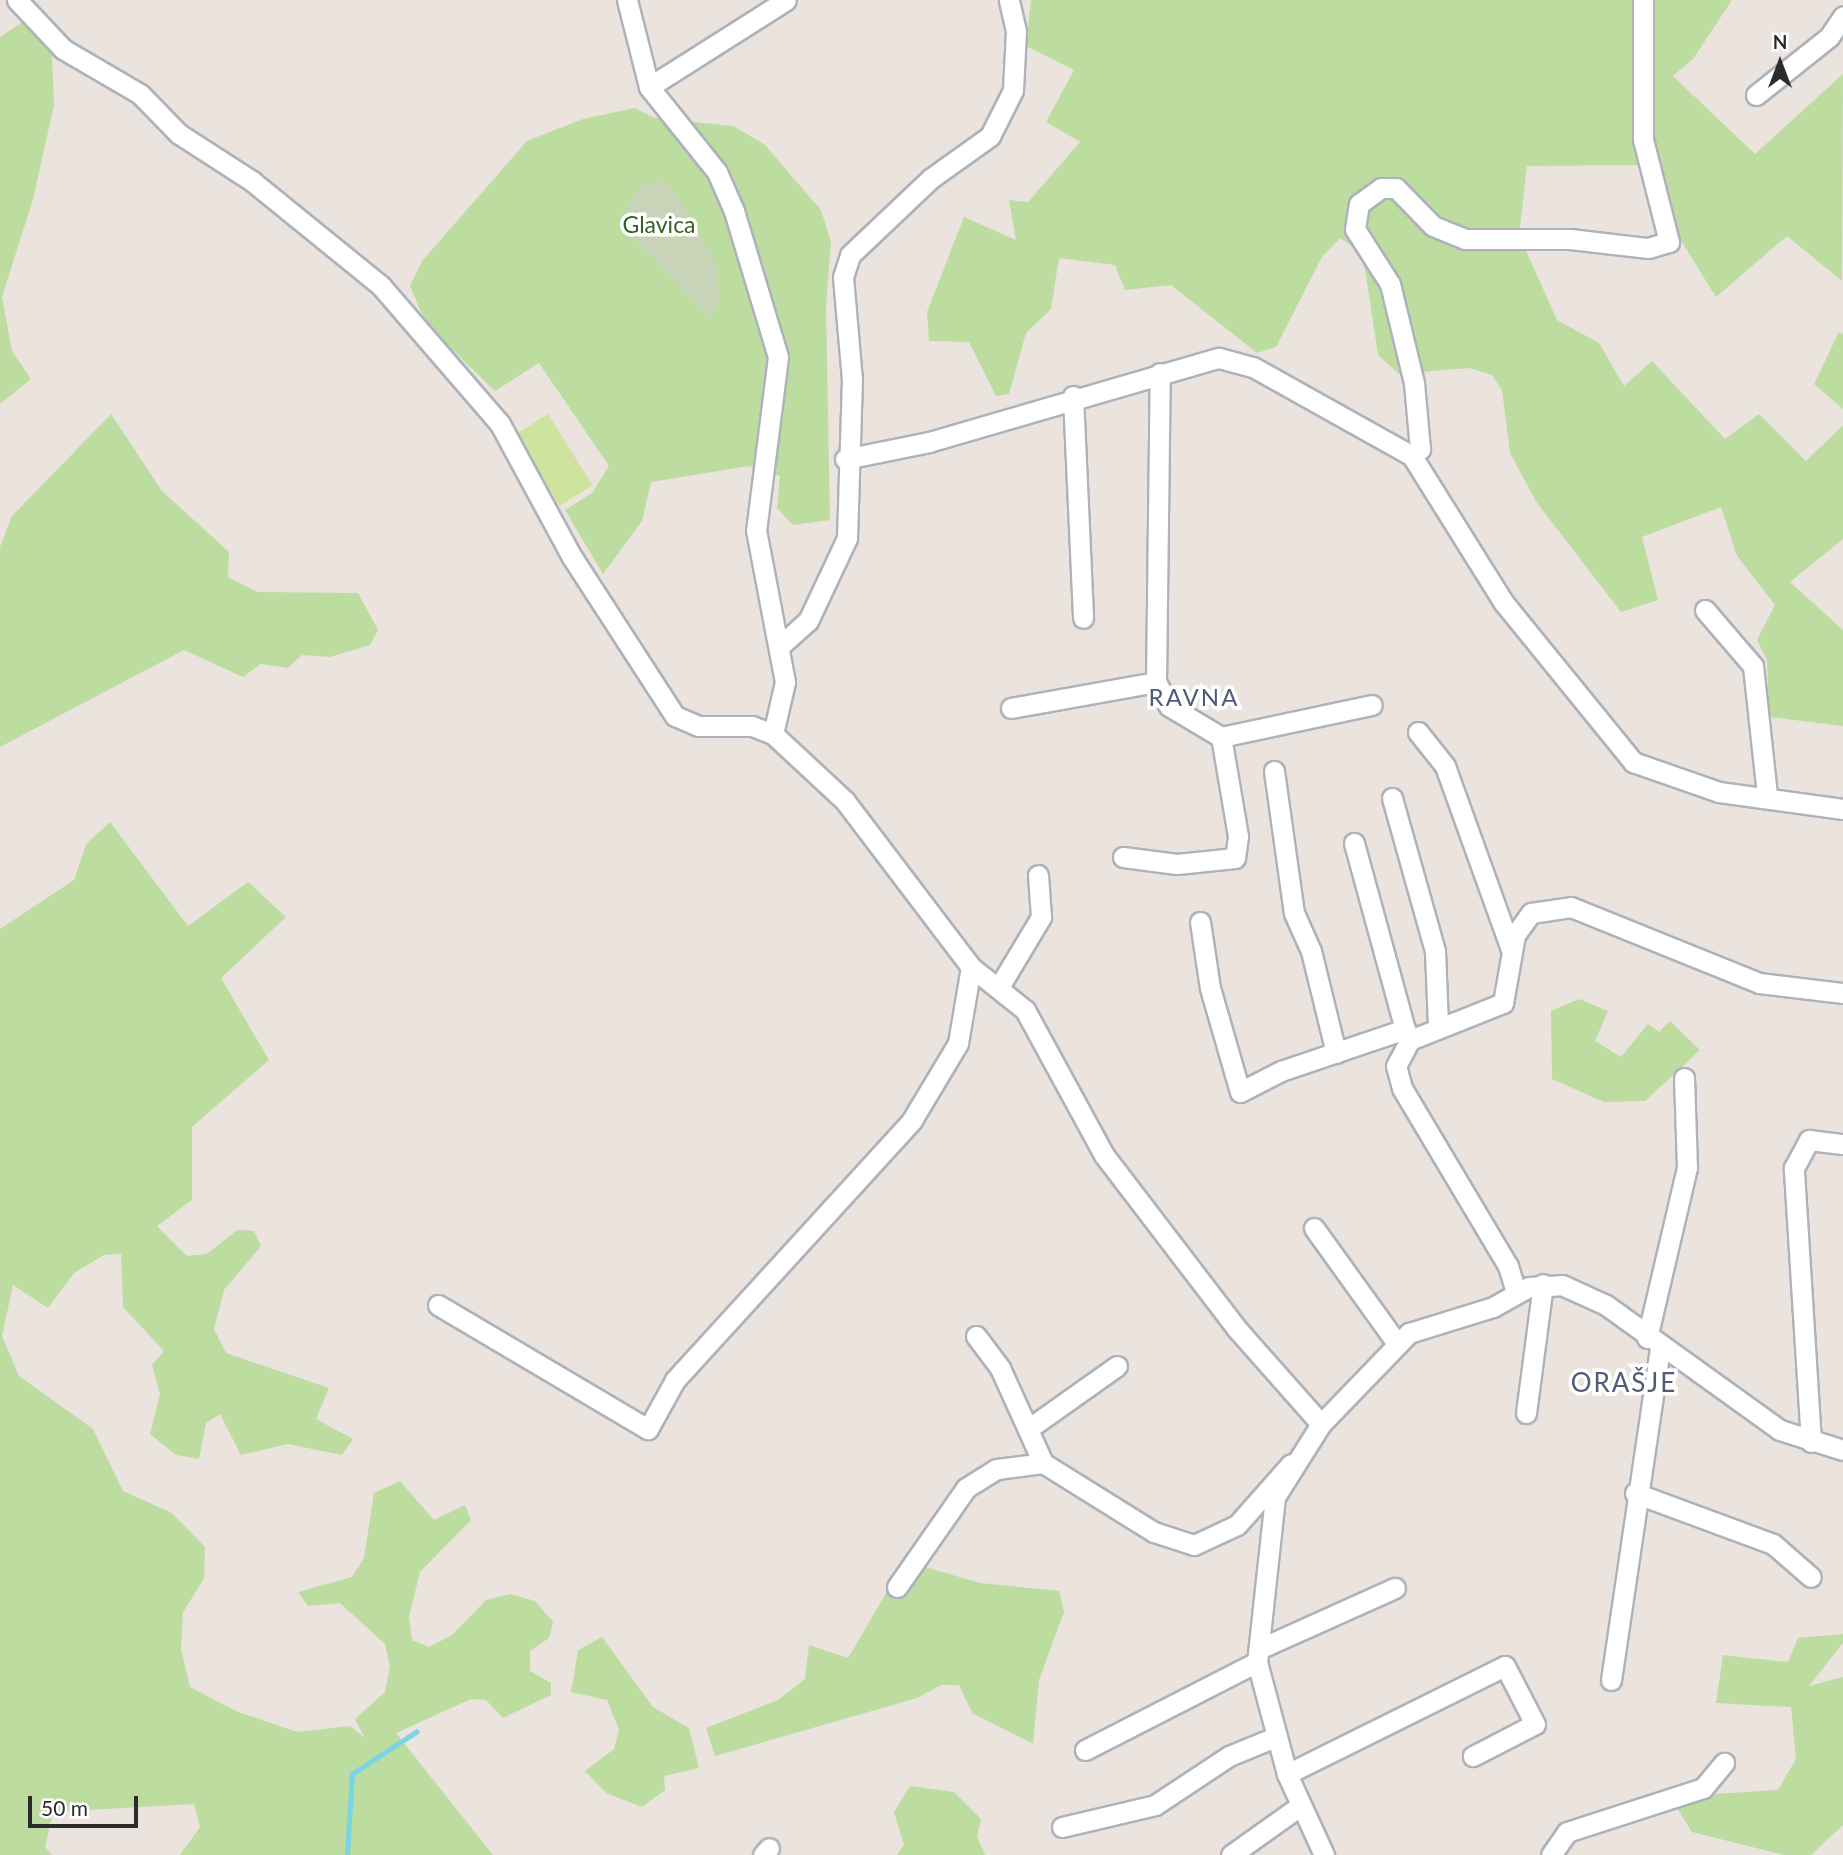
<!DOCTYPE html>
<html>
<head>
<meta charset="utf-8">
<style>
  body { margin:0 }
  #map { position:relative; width:1843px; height:1855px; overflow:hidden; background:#ebe4de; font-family:Lato,sans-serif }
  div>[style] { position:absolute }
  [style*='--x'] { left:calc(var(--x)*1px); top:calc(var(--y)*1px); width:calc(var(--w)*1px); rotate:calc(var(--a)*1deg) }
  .green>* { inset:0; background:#bcdca0 }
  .cemetery>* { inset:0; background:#c8d3b7 }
  .pitch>* { inset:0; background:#cee39d; transform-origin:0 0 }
  .stream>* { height:4.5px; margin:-2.25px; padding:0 2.25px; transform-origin:2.25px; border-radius:2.25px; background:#7bd4e3 }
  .roads { filter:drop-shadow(2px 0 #aeb2ba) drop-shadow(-2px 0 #aeb2ba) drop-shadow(0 2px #aeb2ba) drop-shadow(0 -2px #aeb2ba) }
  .minor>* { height:19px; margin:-9.5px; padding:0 9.5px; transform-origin:9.5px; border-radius:9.5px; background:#fff }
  span { translate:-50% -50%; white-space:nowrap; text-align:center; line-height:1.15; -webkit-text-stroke:7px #fff; paint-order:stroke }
  .park-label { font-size:23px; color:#366121 }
  .neighbourhood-label { font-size:24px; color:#4f5b77; letter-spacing:2px }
  .quarter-label { font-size:26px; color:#4f5b77; letter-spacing:2px }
  .north { position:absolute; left:1745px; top:28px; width:70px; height:70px; -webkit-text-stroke:5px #fff; paint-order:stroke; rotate:0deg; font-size:19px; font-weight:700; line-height:28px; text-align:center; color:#2b2b2b }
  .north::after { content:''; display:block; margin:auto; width:24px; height:32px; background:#2b2b2b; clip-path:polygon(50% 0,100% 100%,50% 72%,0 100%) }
  .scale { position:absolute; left:28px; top:1796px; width:110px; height:32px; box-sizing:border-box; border:4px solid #2b2b2b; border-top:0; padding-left:9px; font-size:21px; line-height:24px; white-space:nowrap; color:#2b2b2b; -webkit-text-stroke:5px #fff; paint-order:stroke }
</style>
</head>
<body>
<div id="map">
  <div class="green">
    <i style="clip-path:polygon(1031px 0,1732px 0,1693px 59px,1673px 76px,1755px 154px,1843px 74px,1842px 281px,1787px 236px,1716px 297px,1675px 231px,1646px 165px,1527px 166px,1519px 235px,1557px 320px,1599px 343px,1624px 386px,1652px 361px,1725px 439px,1759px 414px,1806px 461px,1843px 425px,1843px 539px,1790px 582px,1843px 630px,1843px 726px,1769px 717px,1767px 660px,1757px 640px,1775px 605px,1737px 556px,1721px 507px,1642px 537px,1658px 600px,1621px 612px,1537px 503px,1510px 453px,1502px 390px,1492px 375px,1469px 368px,1399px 374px,1378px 355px,1365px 269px,1358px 250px,1340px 238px,1322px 257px,1276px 347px,1257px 353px,1171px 285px,1125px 290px,1115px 265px,1059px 258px,1051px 309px,1026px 333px,1009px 394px,996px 396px,969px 342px,929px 341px,927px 312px,964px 217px,1016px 240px,1009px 200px,1028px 202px,1080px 142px,1046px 122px,1074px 70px,1026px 46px)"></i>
    <i style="clip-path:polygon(24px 21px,52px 55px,54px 105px,33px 199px,2px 297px,12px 351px,31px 379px,0 404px,0 37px)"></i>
    <i style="clip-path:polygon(635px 108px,655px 118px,733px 126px,764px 144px,821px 210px,831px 242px,826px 306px,830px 520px,793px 525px,777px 508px,780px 476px,749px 466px,651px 482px,642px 521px,603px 574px,565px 510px,592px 493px,609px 466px,539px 363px,495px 391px,426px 324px,410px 286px,422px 261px,527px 141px,583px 119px)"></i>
    <i style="clip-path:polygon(1839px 332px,1843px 334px,1843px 409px,1814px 384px)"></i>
    <i style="clip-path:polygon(111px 414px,162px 491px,229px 552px,228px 577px,257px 592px,358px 593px,378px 630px,370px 645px,330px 657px,302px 655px,288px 668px,261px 664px,243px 677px,184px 650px,0 747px,0 547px,12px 516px)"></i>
    <i style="clip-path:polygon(110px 822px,188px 926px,248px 882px,286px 917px,221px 978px,269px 1060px,192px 1127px,192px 1200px,157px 1226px,187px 1256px,207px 1254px,237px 1230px,254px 1231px,261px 1246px,224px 1290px,214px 1329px,226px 1353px,329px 1388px,316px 1419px,353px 1439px,342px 1455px,288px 1444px,241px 1455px,220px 1414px,206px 1423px,199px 1459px,176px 1455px,150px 1434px,160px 1394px,152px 1365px,164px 1351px,123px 1307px,121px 1254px,104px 1255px,74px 1273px,48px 1308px,13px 1285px,2px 1336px,19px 1376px,93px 1429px,123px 1491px,172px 1513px,205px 1547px,204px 1579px,183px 1612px,181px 1649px,190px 1687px,236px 1711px,297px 1732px,350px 1726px,365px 1738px,355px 1719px,385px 1692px,390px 1666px,385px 1644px,340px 1603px,308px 1606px,298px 1592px,352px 1577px,364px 1558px,374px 1493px,400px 1481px,434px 1520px,465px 1505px,471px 1520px,420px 1572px,409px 1617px,412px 1640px,429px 1647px,452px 1635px,486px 1600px,510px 1594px,535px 1601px,553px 1622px,549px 1638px,530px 1651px,530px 1671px,551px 1683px,551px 1695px,503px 1718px,486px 1700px,471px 1699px,396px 1733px,493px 1855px,180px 1855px,200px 1827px,194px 1804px,53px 1812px,45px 1847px,52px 1855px,0 1855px,0 929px,74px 880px,86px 844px)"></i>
    <i style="clip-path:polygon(1579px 999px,1608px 1011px,1595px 1041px,1621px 1057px,1648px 1024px,1659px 1032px,1670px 1021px,1700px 1050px,1645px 1101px,1604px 1102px,1552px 1079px,1551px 1011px)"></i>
    <i style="clip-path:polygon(905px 1561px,980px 1583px,1059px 1591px,1064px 1612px,1039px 1680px,1033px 1744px,972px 1713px,959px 1685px,941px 1685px,917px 1698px,715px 1756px,706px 1728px,778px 1700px,805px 1679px,809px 1645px,848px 1658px)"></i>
    <i style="clip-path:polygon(1843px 1634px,1843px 1643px,1809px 1686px,1843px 1677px,1843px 1825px,1811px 1855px,1784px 1855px,1692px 1832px,1675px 1805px,1713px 1794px,1778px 1790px,1796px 1759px,1791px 1707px,1716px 1703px,1723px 1655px,1788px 1662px,1798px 1638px)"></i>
    <i style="clip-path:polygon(602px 1637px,653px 1707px,689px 1728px,699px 1768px,664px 1776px,665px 1790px,642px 1807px,606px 1793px,585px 1771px,614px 1749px,619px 1730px,607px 1700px,571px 1692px,578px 1650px)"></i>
    <i style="clip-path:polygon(910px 1786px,954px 1792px,981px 1819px,977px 1837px,985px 1855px,897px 1855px,904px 1845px,894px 1812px)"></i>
  </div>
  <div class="cemetery">
    <i style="clip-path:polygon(664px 179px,694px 221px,717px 268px,719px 302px,711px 318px,628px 234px,628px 207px,639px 187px)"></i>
  </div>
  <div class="pitch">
    <i style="left:548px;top:414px;width:84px;height:39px;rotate:58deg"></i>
  </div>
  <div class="stream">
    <i style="--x:347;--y:1855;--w:81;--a:-86.5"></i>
    <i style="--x:352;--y:1774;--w:77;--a:-33.3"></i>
  </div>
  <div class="roads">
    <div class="minor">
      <i style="--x:17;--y:0;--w:67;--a:46.8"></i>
      <i style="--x:63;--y:49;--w:89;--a:30.3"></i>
      <i style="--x:140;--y:94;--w:56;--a:45.7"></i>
      <i style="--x:179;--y:134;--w:87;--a:32.8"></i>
      <i style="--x:252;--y:181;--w:166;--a:39.1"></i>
      <i style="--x:381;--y:286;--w:182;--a:49.2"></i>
      <i style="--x:500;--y:424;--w:151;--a:61.6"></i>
      <i style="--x:572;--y:557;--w:189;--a:57.1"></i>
      <i style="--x:675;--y:716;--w:25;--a:23"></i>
      <i style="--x:698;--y:726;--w:54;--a:0"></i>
      <i style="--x:752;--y:726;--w:22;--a:21"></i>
      <i style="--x:627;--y:0;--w:90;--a:75.8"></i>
      <i style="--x:649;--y:87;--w:109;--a:51.3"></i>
      <i style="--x:717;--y:172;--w:43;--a:66.4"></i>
      <i style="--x:734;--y:211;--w:152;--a:73.2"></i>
      <i style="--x:778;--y:357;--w:174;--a:97.2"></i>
      <i style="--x:756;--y:530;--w:155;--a:79.2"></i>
      <i style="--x:785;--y:682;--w:53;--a:103"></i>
      <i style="--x:773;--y:734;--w:98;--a:42.9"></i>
      <i style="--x:845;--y:801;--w:208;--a:52.8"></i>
      <i style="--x:971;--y:967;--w:69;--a:38.5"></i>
      <i style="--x:1025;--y:1010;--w:165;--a:61.4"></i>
      <i style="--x:1104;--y:1155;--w:219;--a:52.6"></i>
      <i style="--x:1237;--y:1329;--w:127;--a:48.5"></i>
      <i style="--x:1321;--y:1424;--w:127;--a:-46"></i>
      <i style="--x:1409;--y:1333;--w:88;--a:-17.2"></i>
      <i style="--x:1493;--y:1307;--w:41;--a:-29.1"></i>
      <i style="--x:1529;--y:1287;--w:33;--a:-3"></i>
      <i style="--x:1562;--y:1285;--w:48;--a:24.4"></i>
      <i style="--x:1606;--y:1305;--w:214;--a:35.7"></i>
      <i style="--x:1780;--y:1430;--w:66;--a:17.6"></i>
      <i style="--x:649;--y:87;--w:162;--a:-32.4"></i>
      <i style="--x:1756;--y:95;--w:93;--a:-38.5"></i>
      <i style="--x:1829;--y:37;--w:25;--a:-56"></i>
      <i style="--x:1073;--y:396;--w:222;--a:87.4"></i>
      <i style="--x:1412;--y:456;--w:11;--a:-41"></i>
      <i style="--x:1420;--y:449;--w:66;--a:-95.2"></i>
      <i style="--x:1414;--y:383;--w:102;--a:-103.6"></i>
      <i style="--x:1390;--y:284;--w:65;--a:-122.5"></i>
      <i style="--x:1355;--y:229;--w:25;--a:-81"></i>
      <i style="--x:1359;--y:204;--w:27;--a:-36"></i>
      <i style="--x:1381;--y:188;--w:15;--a:0"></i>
      <i style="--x:1396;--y:188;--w:53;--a:45.8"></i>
      <i style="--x:1433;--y:226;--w:35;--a:22"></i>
      <i style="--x:1465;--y:239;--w:105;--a:0"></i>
      <i style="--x:1570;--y:239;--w:79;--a:6.6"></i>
      <i style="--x:1648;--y:248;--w:22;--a:-16"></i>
      <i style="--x:1669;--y:242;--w:106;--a:-104.2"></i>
      <i style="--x:1643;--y:139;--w:139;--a:-90"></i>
      <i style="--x:845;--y:459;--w:86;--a:-11.4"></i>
      <i style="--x:929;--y:442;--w:302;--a:-16.2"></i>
      <i style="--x:1219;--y:358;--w:35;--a:15"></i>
      <i style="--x:1253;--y:367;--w:182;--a:29.2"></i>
      <i style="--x:1412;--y:456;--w:173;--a:58"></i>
      <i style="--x:1504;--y:603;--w:205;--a:50.9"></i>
      <i style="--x:1633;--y:762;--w:91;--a:19.2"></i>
      <i style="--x:1719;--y:792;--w:125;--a:7.8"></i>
      <i style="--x:1705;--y:610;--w:74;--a:49.4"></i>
      <i style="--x:1753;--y:666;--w:129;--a:83.8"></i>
      <i style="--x:781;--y:645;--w:36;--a:-42"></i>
      <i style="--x:808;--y:621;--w:92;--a:-64.8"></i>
      <i style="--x:847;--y:538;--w:158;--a:-88.2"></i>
      <i style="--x:852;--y:380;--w:103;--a:-95"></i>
      <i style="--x:843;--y:277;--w:23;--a:-72"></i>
      <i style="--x:850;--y:255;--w:110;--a:-43.5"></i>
      <i style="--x:930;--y:179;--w:74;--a:-35.6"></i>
      <i style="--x:990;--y:136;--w:51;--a:-63.4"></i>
      <i style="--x:1013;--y:90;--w:59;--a:-87.1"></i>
      <i style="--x:1016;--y:31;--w:32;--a:-103"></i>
      <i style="--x:1011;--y:708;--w:147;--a:-10.2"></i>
      <i style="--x:1418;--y:732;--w:43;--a:51.5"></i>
      <i style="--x:1445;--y:766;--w:195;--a:70.2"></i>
      <i style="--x:1221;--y:737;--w:154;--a:-12"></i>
      <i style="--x:1274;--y:771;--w:143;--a:82"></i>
      <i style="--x:1294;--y:913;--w:42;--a:65.9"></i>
      <i style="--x:1311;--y:951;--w:105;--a:76.2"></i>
      <i style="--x:1392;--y:798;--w:159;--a:74.3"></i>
      <i style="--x:1435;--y:951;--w:75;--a:87.7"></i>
      <i style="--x:1354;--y:843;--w:193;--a:74.7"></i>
      <i style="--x:1123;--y:857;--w:54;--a:7.4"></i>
      <i style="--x:1177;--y:864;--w:58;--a:-5.9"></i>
      <i style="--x:1235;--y:858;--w:22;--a:-82"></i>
      <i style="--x:1238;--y:836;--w:100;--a:-99.7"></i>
      <i style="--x:1221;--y:737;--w:61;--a:-149.2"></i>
      <i style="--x:1169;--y:706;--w:27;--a:-118"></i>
      <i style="--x:1156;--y:682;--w:309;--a:-89.3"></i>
      <i style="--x:1200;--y:922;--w:67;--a:81.4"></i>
      <i style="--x:1210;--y:988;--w:108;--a:73.9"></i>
      <i style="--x:1240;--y:1092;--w:46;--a:-27.1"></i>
      <i style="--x:1281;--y:1071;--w:131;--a:-18.7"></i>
      <i style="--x:1405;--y:1029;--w:12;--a:66"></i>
      <i style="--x:999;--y:987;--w:82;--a:-59"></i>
      <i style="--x:1041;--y:917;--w:42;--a:-94.1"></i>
      <i style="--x:1314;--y:1228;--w:140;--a:54.3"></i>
      <i style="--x:1516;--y:1292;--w:27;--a:-107"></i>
      <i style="--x:1508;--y:1266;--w:207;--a:-120.8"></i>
      <i style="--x:1402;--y:1088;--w:23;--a:-105"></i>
      <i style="--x:1396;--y:1066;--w:30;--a:-62"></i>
      <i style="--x:1410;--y:1040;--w:100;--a:-21.7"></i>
      <i style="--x:1503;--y:1003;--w:69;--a:-80"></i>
      <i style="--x:1515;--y:935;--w:27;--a:-54"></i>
      <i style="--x:1531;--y:913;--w:40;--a:-8.5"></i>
      <i style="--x:1571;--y:907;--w:203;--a:22"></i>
      <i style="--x:1759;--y:983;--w:85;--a:6.8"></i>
      <i style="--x:438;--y:1305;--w:244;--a:30.6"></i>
      <i style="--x:648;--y:1429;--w:56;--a:-61.1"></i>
      <i style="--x:675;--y:1380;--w:352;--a:-47.6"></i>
      <i style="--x:912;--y:1120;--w:90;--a:-59.1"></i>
      <i style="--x:958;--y:1043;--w:77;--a:-80.3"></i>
      <i style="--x:976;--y:1336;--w:40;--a:53"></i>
      <i style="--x:1000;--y:1368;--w:104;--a:65.6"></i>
      <i style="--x:1647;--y:1338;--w:175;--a:-76.8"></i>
      <i style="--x:1687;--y:1168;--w:90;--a:-91.9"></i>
      <i style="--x:1526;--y:1413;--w:130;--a:-82.5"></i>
      <i style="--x:1321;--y:1424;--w:86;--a:122.2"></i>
      <i style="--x:1275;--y:1497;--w:166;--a:96.2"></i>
      <i style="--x:1257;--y:1662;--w:116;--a:75"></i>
      <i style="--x:1287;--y:1774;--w:89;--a:65.4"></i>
      <i style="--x:1028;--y:1429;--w:109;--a:-35.3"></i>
      <i style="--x:1811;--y:1442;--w:275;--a:-93.6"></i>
      <i style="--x:1794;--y:1168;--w:32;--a:-62"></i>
      <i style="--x:1809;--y:1140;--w:34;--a:7"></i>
      <i style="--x:1635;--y:1493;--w:147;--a:20.3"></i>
      <i style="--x:1773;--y:1544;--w:50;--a:41"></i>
      <i style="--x:897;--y:1587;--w:121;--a:-55.1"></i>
      <i style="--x:966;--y:1488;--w:36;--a:-32"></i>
      <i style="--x:997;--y:1469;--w:46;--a:-7.4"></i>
      <i style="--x:1043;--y:1463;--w:131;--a:31.9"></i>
      <i style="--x:1154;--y:1532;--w:42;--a:18"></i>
      <i style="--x:1194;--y:1545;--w:47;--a:-24.9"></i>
      <i style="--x:1237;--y:1525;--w:81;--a:-48.5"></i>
      <i style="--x:1259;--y:1649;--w:149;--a:-24.2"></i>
      <i style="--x:1611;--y:1680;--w:336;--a:-81.6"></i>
      <i style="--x:1085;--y:1750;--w:193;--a:-27.1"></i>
      <i style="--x:1287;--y:1774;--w:243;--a:-26.4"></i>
      <i style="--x:1505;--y:1666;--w:65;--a:62.7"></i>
      <i style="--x:1535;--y:1724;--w:70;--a:152.7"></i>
      <i style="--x:1062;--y:1827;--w:96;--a:-13.3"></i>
      <i style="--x:1155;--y:1805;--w:89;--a:-33.5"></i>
      <i style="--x:1229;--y:1756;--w:50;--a:-22.4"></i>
      <i style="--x:763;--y:1855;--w:9;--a:-49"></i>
      <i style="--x:1231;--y:1855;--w:85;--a:-35.4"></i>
      <i style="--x:1551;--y:1855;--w:28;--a:-55"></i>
      <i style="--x:1567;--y:1832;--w:143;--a:-17.9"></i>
      <i style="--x:1703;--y:1788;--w:33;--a:-50"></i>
    </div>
  </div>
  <div class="park-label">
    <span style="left:659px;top:224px">Glavica</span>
  </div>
  <div class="neighbourhood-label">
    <span style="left:1194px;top:697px">RAVNA</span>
  </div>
  <div class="quarter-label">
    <span style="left:1624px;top:1383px">ORAŠJE</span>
  </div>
  <div class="north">N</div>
  <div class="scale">50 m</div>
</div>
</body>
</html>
